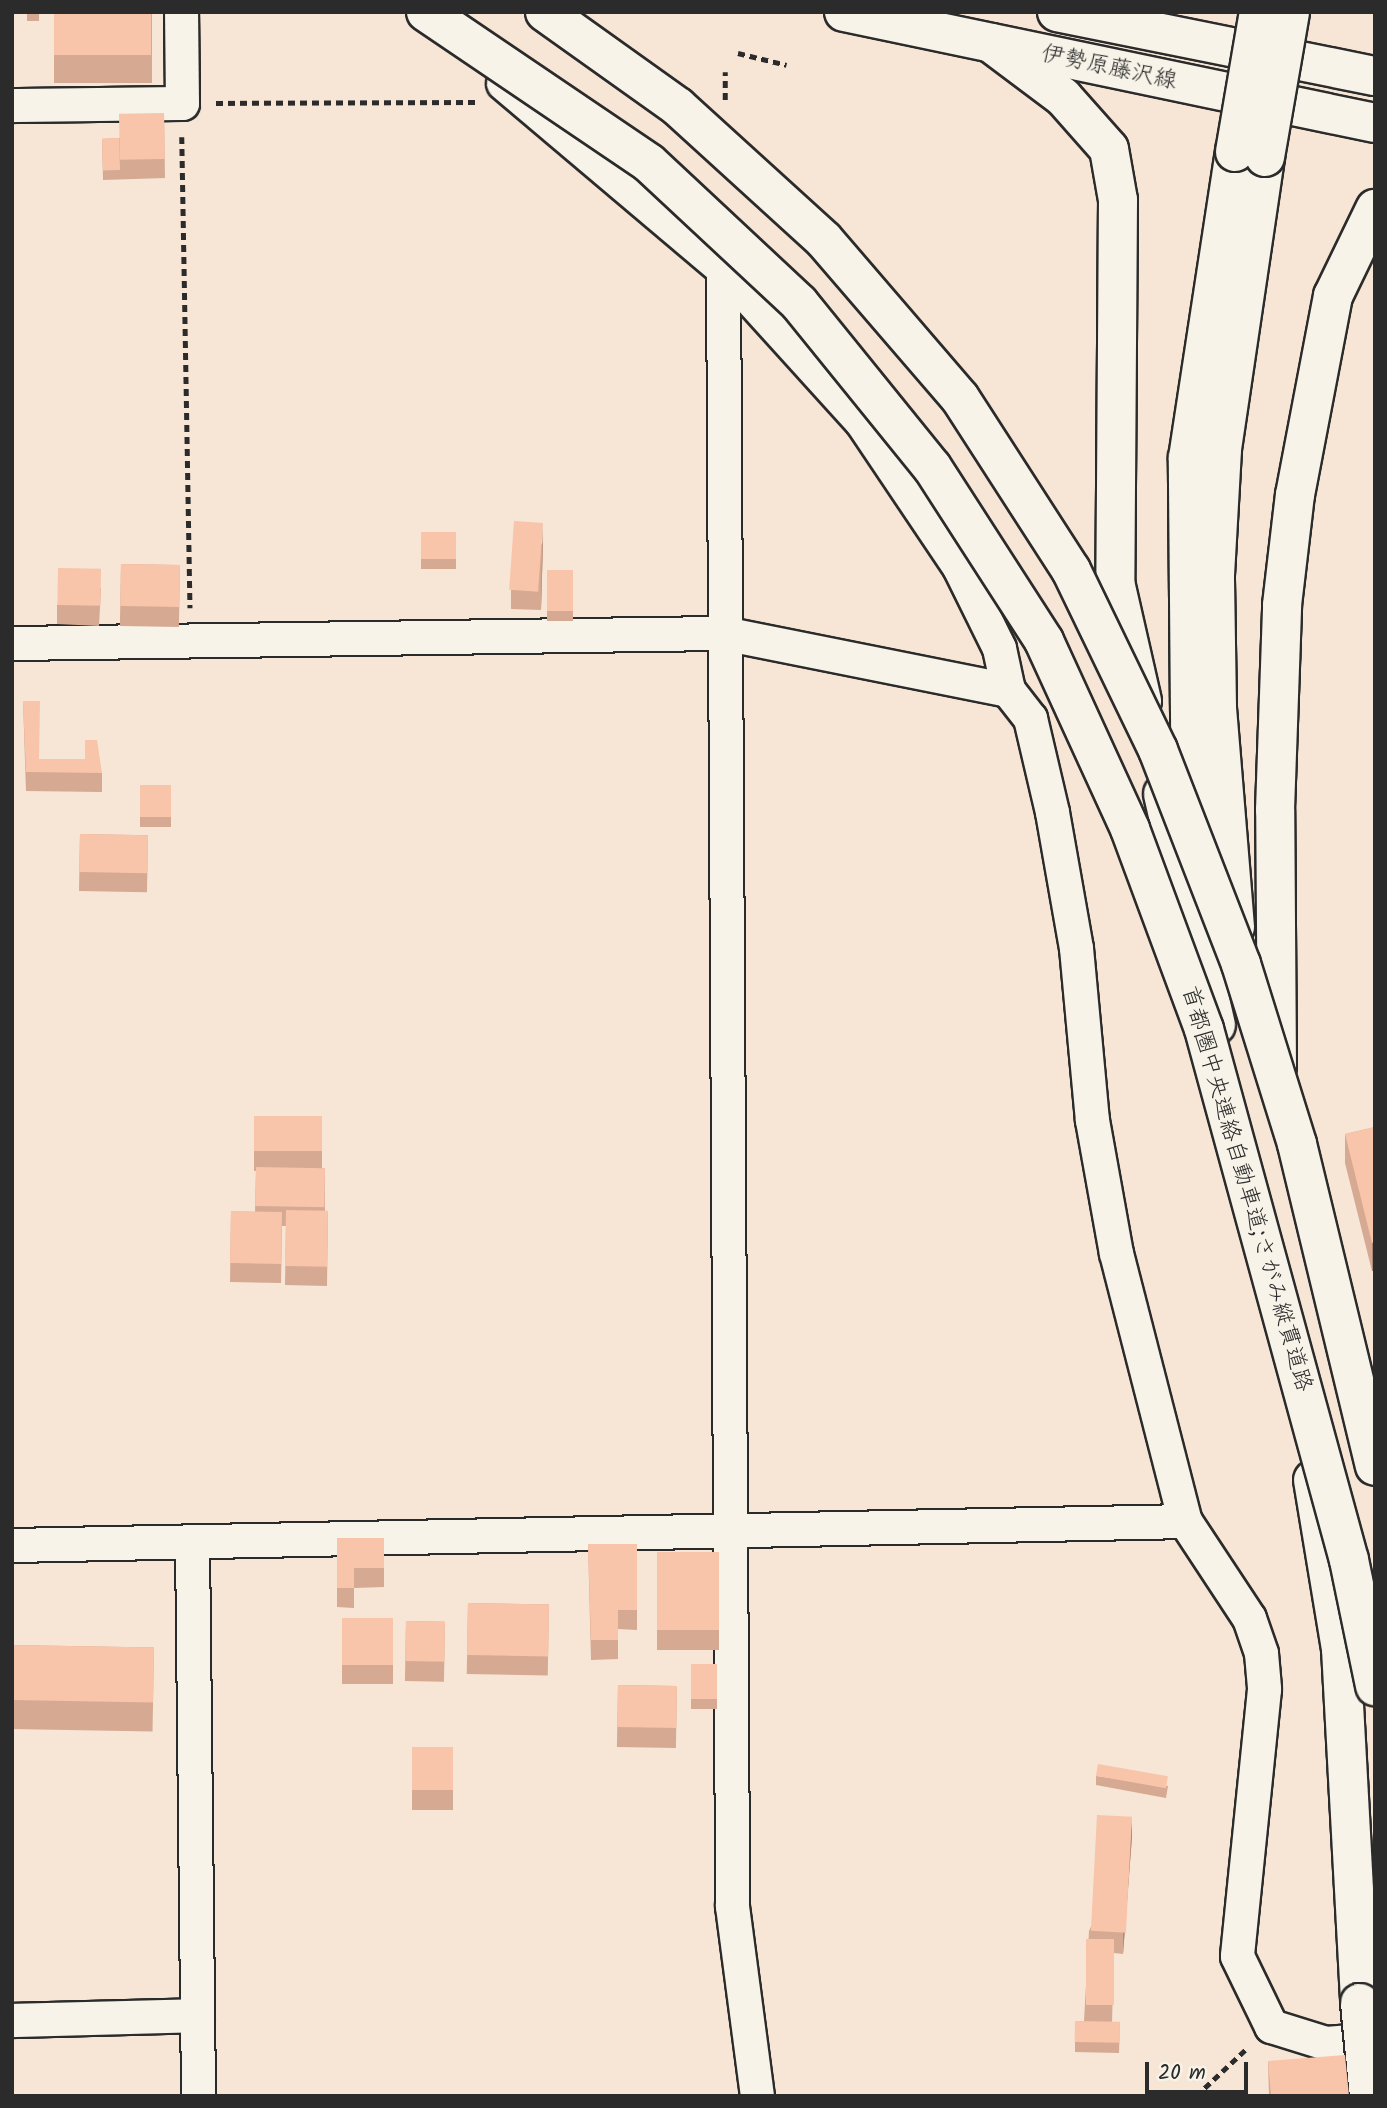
<!DOCTYPE html>
<html>
<head>
<meta charset="utf-8">
<style>
  body { margin:0 }
  #map { position:relative; width:1387px; height:2108px; overflow:hidden; background:#f7e5d5; font-family:Kalam,"Klee One",sans-serif }
  div>[style] { position:absolute }
  [style*='--x'] { left:calc(var(--x)*1px); top:calc(var(--y)*1px); width:calc(var(--w)*1px); rotate:calc(var(--a)*1deg) }
  .path>* { height:4.5px; margin-top:-2.25px; transform-origin:0; background:repeating-linear-gradient(90deg,#2b2b2b 0 7px,transparent 0 12px) }
  .roads { filter:drop-shadow(2px 0 #2b2b2b) drop-shadow(-2px 0 #2b2b2b) drop-shadow(0 2px #2b2b2b) drop-shadow(0 -2px #2b2b2b) }
  .street>* { height:33px; margin:-16.5px; padding:0 16.5px; transform-origin:16.5px; border-radius:16.5px; background:#f7f3e8 }
  .primary>* { height:38px; margin:-19px; padding:0 19px; transform-origin:19px; border-radius:19px; background:#f7f3e8 }
  .highway>* { height:38px; margin:-19px; padding:0 19px; transform-origin:19px; border-radius:19px; background:#f7f3e8 }
  .bridges { filter:drop-shadow(2px 0 #2b2b2b) drop-shadow(-2px 0 #2b2b2b) drop-shadow(0 2px #2b2b2b) drop-shadow(0 -2px #2b2b2b) }
  .highway-bridge>* { height:38px; margin:-19px; padding:0 19px; transform-origin:19px; border-radius:19px; background:#f7f3e8 }
  .wall>* { inset:0; background:#d5a992; transform-origin:0 0 }
  .shaded-wall>* { inset:0; background:#ae8977; transform-origin:0 0 }
  .building>* { inset:0; background:#f8c4aa; transform-origin:0 0 }
  span { translate:-50% -50%; white-space:nowrap; text-align:center; line-height:1.15; -webkit-text-stroke:7px #f7f3e8; paint-order:stroke }
  .street-label { font-size:23px; color:#2b2b2b }
  .frame { position:absolute; inset:0; border:14px solid #2b2b2b; pointer-events:none }
  .scale { position:absolute; left:1145px; top:2062px; width:103px; height:32px; box-sizing:border-box; border:4px solid #2b2b2b; border-top:0; padding-left:9px; font-size:21px; line-height:24px; white-space:nowrap; color:#2b2b2b; -webkit-text-stroke:5px #f7f3e8; paint-order:stroke }
</style>
</head>
<body>
<div id="map">
  <div class="path">
    <i style="--x:738;--y:53;--w:50;--a:13.8"></i>
    <i style="--x:725;--y:100;--w:28;--a:-90"></i>
    <i style="--x:216;--y:103;--w:261;--a:-0.2"></i>
    <i style="--x:182;--y:137;--w:471;--a:89"></i>
    <i style="--x:1196;--y:2096;--w:69;--a:-43.2"></i>
  </div>
  <div class="roads">
    <div class="street">
      <i style="--x:503;--y:83;--w:288;--a:40.2"></i>
      <i style="--x:723;--y:269;--w:205;--a:47.8"></i>
      <i style="--x:861;--y:421;--w:176;--a:56.1"></i>
      <i style="--x:959;--y:567;--w:90;--a:63.7"></i>
      <i style="--x:999;--y:648;--w:43;--a:77.9"></i>
      <i style="--x:1008;--y:690;--w:36;--a:52"></i>
      <i style="--x:1030;--y:718;--w:97;--a:76.8"></i>
      <i style="--x:1052;--y:812;--w:138;--a:80"></i>
      <i style="--x:1076;--y:948;--w:173;--a:84.7"></i>
      <i style="--x:1092;--y:1120;--w:135;--a:79.8"></i>
      <i style="--x:1116;--y:1253;--w:277;--a:75.6"></i>
      <i style="--x:1185;--y:1521;--w:116;--a:56.6"></i>
      <i style="--x:1249;--y:1618;--w:37;--a:71"></i>
      <i style="--x:1261;--y:1653;--w:36;--a:85"></i>
      <i style="--x:1264;--y:1689;--w:268;--a:95.8"></i>
      <i style="--x:1237;--y:1956;--w:78;--a:64.1"></i>
      <i style="--x:1271;--y:2026;--w:58;--a:17.2"></i>
      <i style="--x:1326;--y:2043;--w:49;--a:-4.7"></i>
      <i style="--x:12;--y:105;--w:170;--a:-0.7"></i>
      <i style="--x:182;--y:103;--w:91;--a:-90.6"></i>
      <i style="--x:723;--y:269;--w:1637;--a:89.68"></i>
      <i style="--x:732;--y:1906;--w:192;--a:82.5"></i>
      <i style="--x:12;--y:643;--w:711;--a:-0.81"></i>
      <i style="--x:723;--y:633;--w:291;--a:11.3"></i>
      <i style="--x:192;--y:1541;--w:555;--a:89.38"></i>
      <i style="--x:12;--y:1545;--w:1173;--a:-1.17"></i>
      <i style="--x:12;--y:2020;--w:185;--a:-1.5"></i>
    </div>
    <div class="primary">
      <i style="--x:844;--y:12;--w:542;--a:11.81"></i>
      <i style="--x:1057;--y:12;--w:324;--a:11.4"></i>
    </div>
    <div class="highway">
      <i style="--x:991;--y:43;--w:90;--a:36.9"></i>
      <i style="--x:1063;--y:97;--w:69;--a:48.5"></i>
      <i style="--x:1109;--y:149;--w:52;--a:80"></i>
      <i style="--x:1118;--y:200;--w:382;--a:90.4"></i>
      <i style="--x:1115;--y:582;--w:122;--a:77.2"></i>
      <i style="--x:1163;--y:794;--w:237;--a:77.1"></i>
      <i style="--x:1191;--y:828;--w:370;--a:-90.5"></i>
      <i style="--x:1188;--y:458;--w:310;--a:-81.3"></i>
      <i style="--x:1235;--y:927;--w:221;--a:-94.7"></i>
      <i style="--x:1217;--y:707;--w:132;--a:-90.9"></i>
      <i style="--x:1215;--y:575;--w:126;--a:-86.8"></i>
      <i style="--x:1222;--y:449;--w:295;--a:-81.6"></i>
      <i style="--x:1277;--y:1067;--w:257;--a:-90.4"></i>
      <i style="--x:1275;--y:810;--w:205;--a:-88"></i>
      <i style="--x:1282;--y:605;--w:111;--a:-83.3"></i>
      <i style="--x:1295;--y:495;--w:203;--a:-79.2"></i>
      <i style="--x:1333;--y:296;--w:97;--a:-64.2"></i>
      <i style="--x:1313;--y:1480;--w:171;--a:80.6"></i>
      <i style="--x:1341;--y:1649;--w:355;--a:86.9"></i>
    </div>
  </div>
  <div class="bridges">
    <div class="highway-bridge">
      <i style="--x:426;--y:12;--w:269;--a:34.1"></i>
      <i style="--x:649;--y:163;--w:205;--a:43"></i>
      <i style="--x:799;--y:303;--w:211;--a:51"></i>
      <i style="--x:932;--y:467;--w:207;--a:57.2"></i>
      <i style="--x:1044;--y:641;--w:207;--a:65.4"></i>
      <i style="--x:1130;--y:829;--w:213;--a:69.7"></i>
      <i style="--x:1204;--y:1029;--w:550;--a:74.73"></i>
      <i style="--x:1349;--y:1560;--w:129;--a:78.3"></i>
      <i style="--x:545;--y:12;--w:163;--a:35.5"></i>
      <i style="--x:678;--y:107;--w:197;--a:42.3"></i>
      <i style="--x:824;--y:240;--w:208;--a:49.3"></i>
      <i style="--x:960;--y:398;--w:205;--a:57.2"></i>
      <i style="--x:1071;--y:570;--w:200;--a:64.2"></i>
      <i style="--x:1158;--y:750;--w:230;--a:68.8"></i>
      <i style="--x:1241;--y:964;--w:189;--a:72.7"></i>
      <i style="--x:1297;--y:1144;--w:331;--a:76.4"></i>
      <i style="--x:1235;--y:152;--w:142;--a:-80.3"></i>
      <i style="--x:1265;--y:157;--w:147;--a:-80.2"></i>
      <i style="--x:1360;--y:2003;--w:93;--a:84.5"></i>
    </div>
  </div>
  <div class="wall">
    <i style="left:27px;top:12px;width:12px;height:9px"></i>
    <i style="left:54px;top:12px;width:98px;height:71px"></i>
    <i style="clip-path:polygon(164px 113px,165px 178px,103px 180px,102px 139px,119px 138px)"></i>
    <i style="left:456px;top:532px;width:37px;height:35px;rotate:90deg"></i>
    <i style="clip-path:polygon(543px 542px,541px 610px,511px 609px,511px 590px)"></i>
    <i style="left:121px;top:564px;width:59px;height:62px;rotate:1deg"></i>
    <i style="left:547px;top:570px;width:26px;height:51px"></i>
    <i style="clip-path:polygon(101px 588px,99px 626px,57px 624px,57px 605px)"></i>
    <i style="clip-path:polygon(23px 701px,39px 759px,102px 773px,102px 792px,26px 791px)"></i>
    <i style="left:140px;top:785px;width:31px;height:42px"></i>
    <i style="left:80px;top:834px;width:68px;height:57px;rotate:1deg"></i>
    <i style="clip-path:polygon(254px 1116px,322px 1116px,322px 1168px,325px 1168px,325px 1211px,328px 1211px,327px 1286px,285px 1285px,286px 1226px,282px 1226px,281px 1283px,230px 1282px,231px 1211px,255px 1212px,256px 1171px,254px 1171px)"></i>
    <i style="clip-path:polygon(1375px 1127px,1372px 1271px,1345px 1163px,1345px 1134px)"></i>
    <i style="clip-path:polygon(337px 1538px,384px 1538px,384px 1587px,354px 1588px,354px 1608px,337px 1607px)"></i>
    <i style="clip-path:polygon(588px 1544px,637px 1544px,637px 1630px,618px 1629px,618px 1659px,591px 1660px)"></i>
    <i style="left:657px;top:1552px;width:62px;height:98px"></i>
    <i style="left:468px;top:1603px;width:81px;height:71px;rotate:1deg"></i>
    <i style="left:342px;top:1618px;width:51px;height:66px"></i>
    <i style="left:406px;top:1621px;width:39px;height:60px;rotate:1deg"></i>
    <i style="left:12px;top:1645px;width:142px;height:84px;rotate:1deg"></i>
    <i style="left:691px;top:1664px;width:26px;height:45px"></i>
    <i style="left:618px;top:1685px;width:59px;height:62px;rotate:1deg"></i>
    <i style="left:453px;top:1747px;width:63px;height:41px;rotate:90deg"></i>
    <i style="clip-path:polygon(1096px 1776px,1168px 1786px,1166px 1798px,1096px 1785px)"></i>
    <i style="clip-path:polygon(1132px 1837px,1123px 1954px,1114px 1953px,1112px 2022px,1120px 2022px,1119px 2053px,1075px 2052px,1075px 2021px,1084px 2021px,1089px 1931px)"></i>
    <i style="clip-path:polygon(1268px 2061px,1349px 2096px,1269px 2096px)"></i>
  </div>
  <div class="shaded-wall">
    <i style="clip-path:polygon(543px 523px,543px 542px,541px 610px,541px 591px)"></i>
    <i style="left:1375px;top:1242px;width:29px;height:3px;rotate:90deg"></i>
    <i style="clip-path:polygon(1132px 1817px,1132px 1837px,1123px 1954px,1123px 1934px)"></i>
  </div>
  <div class="building">
    <i style="left:54px;top:12px;width:97px;height:43px"></i>
    <i style="left:164px;top:113px;width:46px;height:45px;rotate:89deg"></i>
    <i style="left:119px;top:138px;width:32px;height:17px;rotate:88deg"></i>
    <i style="left:514px;top:521px;width:29px;height:69px;rotate:4deg"></i>
    <i style="left:456px;top:532px;width:27px;height:35px;rotate:90deg"></i>
    <i style="left:121px;top:564px;width:59px;height:42px;rotate:1deg"></i>
    <i style="left:58px;top:568px;width:43px;height:37px;rotate:1deg"></i>
    <i style="left:547px;top:570px;width:26px;height:41px"></i>
    <i style="clip-path:polygon(23px 701px,40px 701px,39px 759px,85px 759px,85px 740px,97px 740px,102px 773px,26px 772px)"></i>
    <i style="left:140px;top:785px;width:31px;height:32px"></i>
    <i style="left:80px;top:834px;width:68px;height:38px;rotate:1deg"></i>
    <i style="left:254px;top:1116px;width:68px;height:35px"></i>
    <i style="clip-path:polygon(1375px 1127px,1375px 1242px,1372px 1243px,1345px 1134px)"></i>
    <i style="left:256px;top:1167px;width:69px;height:39px;rotate:1deg"></i>
    <i style="left:286px;top:1210px;width:42px;height:56px;rotate:1deg"></i>
    <i style="left:231px;top:1211px;width:51px;height:52px;rotate:1deg"></i>
    <i style="clip-path:polygon(337px 1538px,384px 1538px,384px 1568px,354px 1568px,354px 1588px,337px 1588px)"></i>
    <i style="clip-path:polygon(588px 1544px,637px 1544px,637px 1610px,618px 1610px,618px 1640px,591px 1640px)"></i>
    <i style="left:657px;top:1552px;width:62px;height:78px"></i>
    <i style="left:468px;top:1603px;width:81px;height:52px;rotate:1deg"></i>
    <i style="left:342px;top:1618px;width:51px;height:47px"></i>
    <i style="left:406px;top:1621px;width:39px;height:40px;rotate:1deg"></i>
    <i style="left:12px;top:1645px;width:142px;height:55px;rotate:1deg"></i>
    <i style="left:691px;top:1664px;width:26px;height:35px"></i>
    <i style="left:618px;top:1685px;width:59px;height:42px;rotate:1deg"></i>
    <i style="left:453px;top:1747px;width:43px;height:41px;rotate:90deg"></i>
    <i style="left:1098px;top:1764px;width:71px;height:12px;rotate:10deg"></i>
    <i style="left:1097px;top:1815px;width:35px;height:116px;rotate:3deg"></i>
    <i style="left:1086px;top:1939px;width:28px;height:66px"></i>
    <i style="left:1075px;top:2021px;width:45px;height:21px;rotate:1deg"></i>
    <i style="clip-path:polygon(1345px 2055px,1349px 2096px,1271px 2096px,1268px 2061px)"></i>
  </div>
  <div class="street-label">
    <span style="left:1109px;top:68px;rotate:12deg">伊勢原藤沢線</span>
    <span style="left:1246px;top:1189px;rotate:74deg">首都圏中央連絡自動車道;さがみ縦貫道路</span>
  </div>
  <div class="frame"></div>
  <div class="scale">20 m</div>
</div>
</body>
</html>
